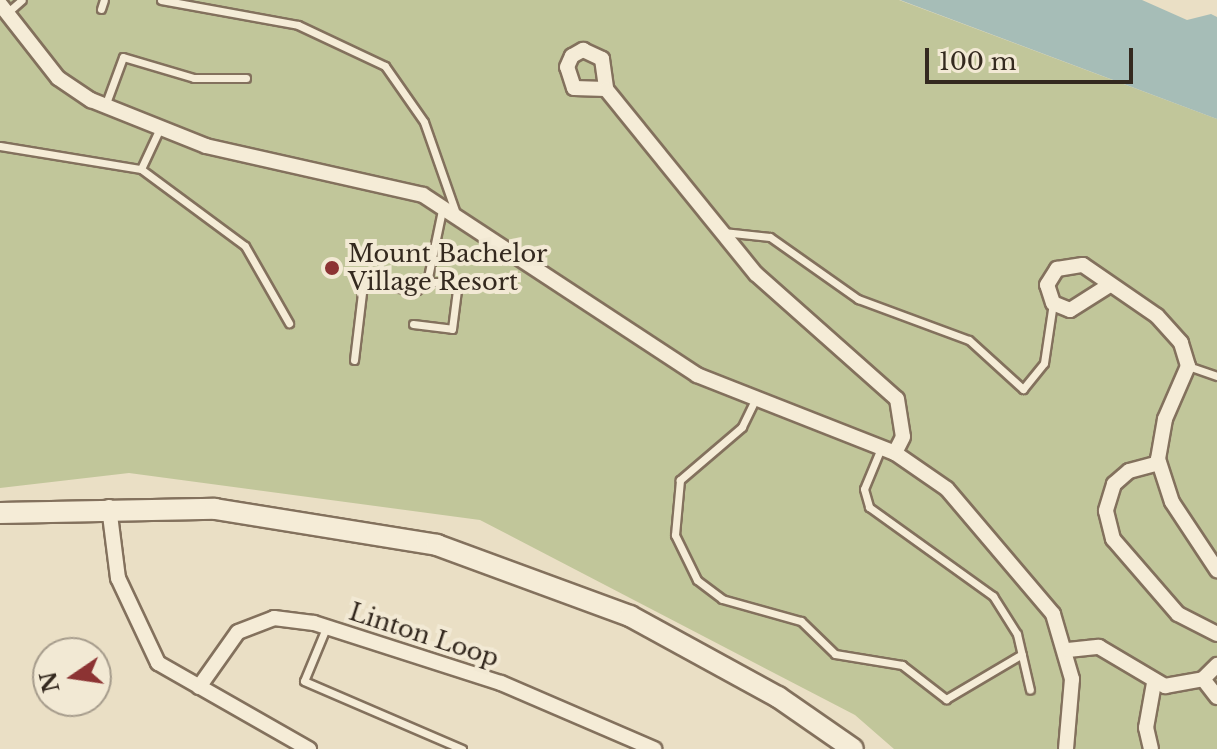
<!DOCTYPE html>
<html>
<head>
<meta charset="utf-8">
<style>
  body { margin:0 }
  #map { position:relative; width:1217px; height:749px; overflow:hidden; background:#eadfc5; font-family:"Libre Baskerville",serif }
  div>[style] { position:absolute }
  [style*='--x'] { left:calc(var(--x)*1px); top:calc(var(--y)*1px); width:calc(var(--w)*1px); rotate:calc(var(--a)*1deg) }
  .green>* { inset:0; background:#c1c69a }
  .water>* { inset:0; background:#a6bdb7 }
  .roads { filter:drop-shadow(2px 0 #83715d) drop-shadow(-2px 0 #83715d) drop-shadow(0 2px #83715d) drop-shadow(0 -2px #83715d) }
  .lane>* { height:7px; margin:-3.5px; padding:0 3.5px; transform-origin:3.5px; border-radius:3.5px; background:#f5ecd7 }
  .street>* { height:14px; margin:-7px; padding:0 7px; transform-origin:7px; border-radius:7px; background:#f5ecd7 }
  .secondary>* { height:20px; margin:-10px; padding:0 10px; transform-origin:10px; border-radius:10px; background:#f5ecd7 }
  .dots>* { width:22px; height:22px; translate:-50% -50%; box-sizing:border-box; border:4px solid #f2e9d4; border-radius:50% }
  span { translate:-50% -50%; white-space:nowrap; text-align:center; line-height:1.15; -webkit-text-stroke:8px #f2e9d4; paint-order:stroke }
  .poi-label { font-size:24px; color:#34291f }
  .left { translate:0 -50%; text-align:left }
  .street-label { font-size:24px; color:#34291f }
  .north { position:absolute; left:32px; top:637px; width:80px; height:80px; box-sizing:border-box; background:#f2e9d4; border:2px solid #a69c8c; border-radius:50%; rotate:257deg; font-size:22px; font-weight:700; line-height:32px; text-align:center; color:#34291f }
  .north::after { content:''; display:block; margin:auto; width:28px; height:36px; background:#8c3333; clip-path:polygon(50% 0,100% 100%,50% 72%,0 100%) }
  .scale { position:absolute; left:925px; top:48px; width:208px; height:36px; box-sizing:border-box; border:4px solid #34291f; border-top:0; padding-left:10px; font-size:24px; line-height:28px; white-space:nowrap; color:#34291f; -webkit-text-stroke:6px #f2e9d4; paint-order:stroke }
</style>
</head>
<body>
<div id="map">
  <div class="green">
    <i style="clip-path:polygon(0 0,899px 0,1217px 119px,1217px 749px,894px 749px,855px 715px,480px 520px,129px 473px,0 488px)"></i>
  </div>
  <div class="water">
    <i style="clip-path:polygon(900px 0,1142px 0,1187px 20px,1211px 14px,1217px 17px,1217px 119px)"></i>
  </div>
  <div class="roads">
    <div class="lane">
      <i style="--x:161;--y:0;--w:139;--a:10.3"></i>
      <i style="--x:298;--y:25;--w:96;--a:25.2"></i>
      <i style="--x:385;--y:66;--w:68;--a:55.1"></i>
      <i style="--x:424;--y:122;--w:100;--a:70.7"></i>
      <i style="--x:101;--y:9;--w:9;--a:-72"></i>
      <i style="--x:8;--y:12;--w:18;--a:-41"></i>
      <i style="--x:105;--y:106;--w:52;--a:-69.8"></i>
      <i style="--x:123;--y:57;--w:74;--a:16.5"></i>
      <i style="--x:194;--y:78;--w:52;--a:0"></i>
      <i style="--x:160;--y:128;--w:45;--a:114.9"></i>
      <i style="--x:141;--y:169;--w:129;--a:36.5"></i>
      <i style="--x:245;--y:246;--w:89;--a:60.3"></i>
      <i style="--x:0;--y:146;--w:143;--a:9.3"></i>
      <i style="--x:723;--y:232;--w:47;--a:6.1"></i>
      <i style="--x:770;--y:237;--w:108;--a:35.2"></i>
      <i style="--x:858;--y:299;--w:118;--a:20.3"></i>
      <i style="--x:969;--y:340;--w:73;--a:42.2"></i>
      <i style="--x:1023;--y:389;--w:33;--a:-51"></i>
      <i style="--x:1044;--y:363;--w:61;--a:-81.5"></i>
      <i style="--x:413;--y:324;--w:39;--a:7"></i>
      <i style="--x:452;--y:329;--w:47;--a:-82.7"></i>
      <i style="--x:458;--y:282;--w:31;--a:180"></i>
      <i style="--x:427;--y:282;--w:74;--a:-78.2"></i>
      <i style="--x:354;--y:360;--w:77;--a:-83.2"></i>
      <i style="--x:363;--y:284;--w:54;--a:6.3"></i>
      <i style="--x:417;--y:290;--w:13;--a:-39"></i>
      <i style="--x:1188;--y:366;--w:31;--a:19"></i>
      <i style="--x:754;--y:402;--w:28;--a:116"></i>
      <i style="--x:742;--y:427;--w:82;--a:139.5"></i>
      <i style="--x:680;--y:480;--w:55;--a:95.2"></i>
      <i style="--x:675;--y:535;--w:50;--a:63.9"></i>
      <i style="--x:697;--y:580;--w:31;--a:37"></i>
      <i style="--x:722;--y:599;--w:82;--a:15.6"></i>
      <i style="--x:801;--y:621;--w:47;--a:44.1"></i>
      <i style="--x:835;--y:654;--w:68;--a:9.3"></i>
      <i style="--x:902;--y:665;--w:56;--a:37.7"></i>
      <i style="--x:946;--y:699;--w:88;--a:-30.6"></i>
      <i style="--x:881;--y:448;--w:44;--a:112.5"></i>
      <i style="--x:864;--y:489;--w:19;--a:74"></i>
      <i style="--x:869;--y:507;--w:153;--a:35.7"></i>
      <i style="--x:993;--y:596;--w:45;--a:57.7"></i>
      <i style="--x:1017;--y:634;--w:57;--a:76.9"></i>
      <i style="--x:326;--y:628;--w:57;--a:112.5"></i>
      <i style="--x:304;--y:681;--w:172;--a:23.3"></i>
    </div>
    <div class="street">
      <i style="--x:0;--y:4;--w:94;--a:51.9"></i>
      <i style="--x:58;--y:78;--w:40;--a:34"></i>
      <i style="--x:91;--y:100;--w:124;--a:21.8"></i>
      <i style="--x:206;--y:146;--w:222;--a:12.7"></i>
      <i style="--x:423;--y:195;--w:328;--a:33.3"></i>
      <i style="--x:697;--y:375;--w:213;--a:21.5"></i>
      <i style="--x:895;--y:453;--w:63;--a:34.7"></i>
      <i style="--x:947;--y:489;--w:164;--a:49.7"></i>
      <i style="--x:1053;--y:614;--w:68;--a:73.7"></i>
      <i style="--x:1072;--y:679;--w:70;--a:94.9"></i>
      <i style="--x:606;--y:89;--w:32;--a:-178"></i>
      <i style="--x:574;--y:88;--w:22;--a:-108"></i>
      <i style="--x:567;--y:67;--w:12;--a:-66"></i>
      <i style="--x:572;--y:56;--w:13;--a:-29"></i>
      <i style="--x:583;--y:50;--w:21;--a:25"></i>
      <i style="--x:602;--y:59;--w:30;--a:82"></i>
      <i style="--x:606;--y:89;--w:238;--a:51"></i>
      <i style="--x:756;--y:274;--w:188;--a:41.6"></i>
      <i style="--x:897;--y:399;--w:38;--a:81"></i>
      <i style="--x:903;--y:437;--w:18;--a:117"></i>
      <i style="--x:1108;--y:286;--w:45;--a:147.7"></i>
      <i style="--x:1070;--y:310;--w:18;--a:-158"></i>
      <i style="--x:1053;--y:303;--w:19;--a:-108"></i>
      <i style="--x:1047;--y:285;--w:19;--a:-58"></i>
      <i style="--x:1057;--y:269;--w:26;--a:-9"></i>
      <i style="--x:1083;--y:265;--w:90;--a:34.6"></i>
      <i style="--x:1157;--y:316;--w:36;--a:48"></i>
      <i style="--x:1181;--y:343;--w:24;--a:73"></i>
      <i style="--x:1188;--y:366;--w:58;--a:113.5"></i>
      <i style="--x:1165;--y:419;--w:41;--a:99.9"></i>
      <i style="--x:1158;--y:459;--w:45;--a:72"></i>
      <i style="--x:1172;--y:502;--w:82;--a:56.5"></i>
      <i style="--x:1159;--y:463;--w:31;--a:165"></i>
      <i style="--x:1129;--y:471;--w:20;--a:139"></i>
      <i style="--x:1114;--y:484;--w:28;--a:107"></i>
      <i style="--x:1106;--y:511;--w:29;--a:76"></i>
      <i style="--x:1113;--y:539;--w:99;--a:49.1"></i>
      <i style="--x:1178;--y:614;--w:44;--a:27.1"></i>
      <i style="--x:109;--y:507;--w:72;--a:82.8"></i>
      <i style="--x:118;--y:578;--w:94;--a:64.8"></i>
      <i style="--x:158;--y:663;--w:174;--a:29.7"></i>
      <i style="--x:1068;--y:650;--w:31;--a:-6"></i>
      <i style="--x:1099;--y:647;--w:77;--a:30.6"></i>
      <i style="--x:1165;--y:686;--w:39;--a:-10"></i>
      <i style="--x:1203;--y:679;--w:20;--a:-45"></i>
      <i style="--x:1203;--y:679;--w:23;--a:52"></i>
      <i style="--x:199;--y:687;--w:67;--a:-54.7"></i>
      <i style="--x:238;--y:632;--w:39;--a:-21"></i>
      <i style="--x:274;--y:618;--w:40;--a:7.1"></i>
      <i style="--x:314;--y:623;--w:196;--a:17.8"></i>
      <i style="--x:501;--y:683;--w:167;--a:23.3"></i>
      <i style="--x:1151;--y:749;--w:22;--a:-103"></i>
      <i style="--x:1146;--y:728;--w:46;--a:-79.9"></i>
    </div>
    <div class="secondary">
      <i style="--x:0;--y:513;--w:215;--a:-1.1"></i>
      <i style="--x:215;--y:509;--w:225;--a:9.2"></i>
      <i style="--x:437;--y:545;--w:206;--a:20.2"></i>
      <i style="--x:630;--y:616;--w:169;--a:28.7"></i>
      <i style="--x:778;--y:697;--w:91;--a:34.7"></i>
    </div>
  </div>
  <div class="dots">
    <i style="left:332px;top:268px;background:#8c3333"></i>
  </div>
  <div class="poi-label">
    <span class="left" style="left:348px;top:268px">Mount Bachelor<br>Village Resort</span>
  </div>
  <div class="street-label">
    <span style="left:424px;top:635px;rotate:18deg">Linton Loop</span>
  </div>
  <div class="north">N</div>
  <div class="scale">100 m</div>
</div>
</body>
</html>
